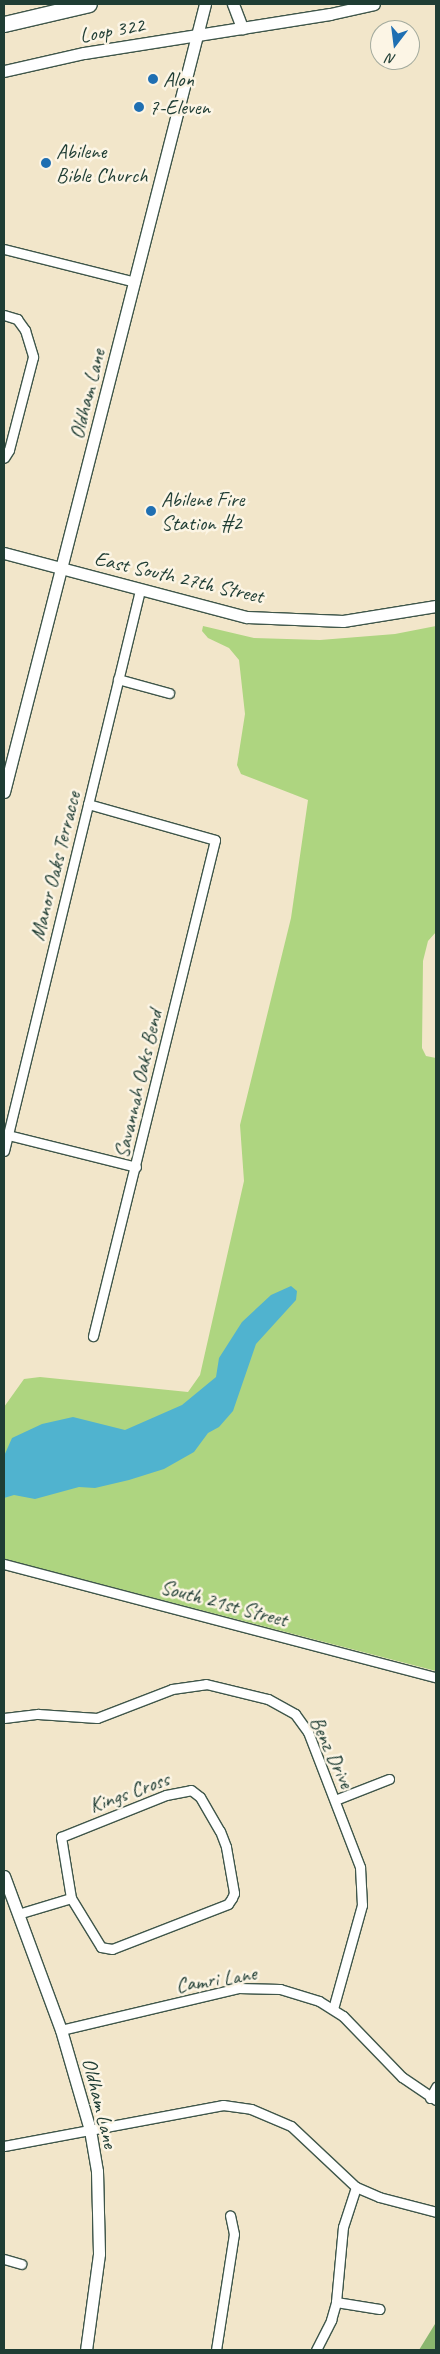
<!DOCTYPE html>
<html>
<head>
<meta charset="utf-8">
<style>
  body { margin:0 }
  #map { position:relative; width:440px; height:2354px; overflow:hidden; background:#f2e6ca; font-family:Caveat,sans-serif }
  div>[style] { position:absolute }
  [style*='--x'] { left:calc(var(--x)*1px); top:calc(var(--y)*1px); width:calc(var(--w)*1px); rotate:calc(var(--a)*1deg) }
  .green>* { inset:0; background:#aed580 }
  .forest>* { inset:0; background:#8ab66e }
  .water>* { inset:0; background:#50b3cf }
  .roads { filter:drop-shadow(1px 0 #3f564a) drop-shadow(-1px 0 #3f564a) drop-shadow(0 1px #3f564a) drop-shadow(0 -1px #3f564a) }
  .street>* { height:9px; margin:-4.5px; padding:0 4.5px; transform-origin:4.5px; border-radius:4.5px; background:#fff }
  .secondary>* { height:11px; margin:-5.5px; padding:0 5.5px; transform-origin:5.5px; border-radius:5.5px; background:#fff }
  .highway>* { height:15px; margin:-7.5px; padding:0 7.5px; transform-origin:7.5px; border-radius:7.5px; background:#fff }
  .dots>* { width:14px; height:14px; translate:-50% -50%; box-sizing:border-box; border:2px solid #fcf5e5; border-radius:50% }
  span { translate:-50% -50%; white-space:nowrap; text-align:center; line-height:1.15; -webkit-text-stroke:5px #fcf5e5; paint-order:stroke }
  .street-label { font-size:21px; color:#1f3d34 }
  .poi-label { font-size:21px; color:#1f3d34 }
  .left { translate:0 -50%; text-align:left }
  .frame { position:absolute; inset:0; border:5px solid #1f3d34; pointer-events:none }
  .north { position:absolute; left:370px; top:20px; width:50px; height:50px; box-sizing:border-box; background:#fcf5e5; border:1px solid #a4ab9e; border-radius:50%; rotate:195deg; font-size:14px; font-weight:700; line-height:20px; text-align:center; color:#1f3d34 }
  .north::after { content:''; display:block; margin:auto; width:18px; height:22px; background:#1f6fb2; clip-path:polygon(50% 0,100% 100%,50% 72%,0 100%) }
</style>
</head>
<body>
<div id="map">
  <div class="green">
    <i style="clip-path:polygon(203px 626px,254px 638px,320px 640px,395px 634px,436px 626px,436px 932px,428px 941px,423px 961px,422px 1048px,426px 1056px,436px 1058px,436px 1671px,4px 1559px,4px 1407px,24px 1379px,40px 1377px,188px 1392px,200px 1375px,244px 1181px,240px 1125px,291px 918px,308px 800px,241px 774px,237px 765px,245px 714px,239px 660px,229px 648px,208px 638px,202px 631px)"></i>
  </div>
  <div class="forest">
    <i style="clip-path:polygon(436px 2318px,436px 2350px,419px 2350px,435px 2324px)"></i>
  </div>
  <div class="water">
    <i style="clip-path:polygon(291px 1286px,297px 1291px,296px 1300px,256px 1344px,233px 1411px,219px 1427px,208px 1433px,194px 1452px,164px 1469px,129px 1480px,95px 1488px,79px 1487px,35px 1499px,14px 1495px,4px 1498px,4px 1456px,12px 1438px,42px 1424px,73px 1417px,125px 1430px,182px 1405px,216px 1377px,219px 1358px,242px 1322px,271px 1295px)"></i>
  </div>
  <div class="roads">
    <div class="street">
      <i style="--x:4;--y:249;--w:135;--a:14.1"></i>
      <i style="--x:4;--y:315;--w:14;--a:17"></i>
      <i style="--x:17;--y:319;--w:14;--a:54"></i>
      <i style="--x:25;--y:330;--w:28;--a:73"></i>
      <i style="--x:33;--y:357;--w:96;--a:104.5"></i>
      <i style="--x:9;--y:450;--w:9;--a:122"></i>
      <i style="--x:118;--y:679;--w:53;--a:15.4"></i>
      <i style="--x:88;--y:804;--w:132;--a:15.8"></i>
      <i style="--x:215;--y:840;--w:511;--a:103.82"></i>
      <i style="--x:4;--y:1134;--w:136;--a:14"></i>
      <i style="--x:4;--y:1151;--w:577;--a:-76.37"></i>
      <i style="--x:4;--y:1564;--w:447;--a:14.7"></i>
      <i style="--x:4;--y:1718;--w:34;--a:-7"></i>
      <i style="--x:38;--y:1714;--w:59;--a:3.9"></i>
      <i style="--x:97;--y:1718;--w:80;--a:-21.1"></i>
      <i style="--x:172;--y:1689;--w:34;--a:-8"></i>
      <i style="--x:206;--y:1684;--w:64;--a:13.6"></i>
      <i style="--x:268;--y:1699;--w:31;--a:29"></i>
      <i style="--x:295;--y:1714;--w:22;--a:54"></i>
      <i style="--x:308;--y:1732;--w:145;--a:68.9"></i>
      <i style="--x:360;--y:1867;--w:38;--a:87"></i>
      <i style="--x:362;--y:1905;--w:108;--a:105.6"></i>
      <i style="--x:191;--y:1790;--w:11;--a:38"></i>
      <i style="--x:200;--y:1797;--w:39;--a:60"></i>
      <i style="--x:220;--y:1831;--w:17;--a:69"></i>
      <i style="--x:226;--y:1847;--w:47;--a:80.1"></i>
      <i style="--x:234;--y:1893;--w:5;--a:112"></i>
      <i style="--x:232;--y:1898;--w:7;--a:124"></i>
      <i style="--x:228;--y:1904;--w:124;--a:158.8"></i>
      <i style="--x:112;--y:1949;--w:11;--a:-170"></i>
      <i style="--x:101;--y:1947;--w:57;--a:-121.5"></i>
      <i style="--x:71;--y:1898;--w:62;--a:-99.3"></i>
      <i style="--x:61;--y:1837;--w:113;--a:-21.8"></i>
      <i style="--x:166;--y:1795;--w:25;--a:-11"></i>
      <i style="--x:335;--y:1800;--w:58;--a:-21.3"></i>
      <i style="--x:18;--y:1914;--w:55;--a:-16.8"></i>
      <i style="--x:61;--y:2030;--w:182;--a:-13.3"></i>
      <i style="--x:238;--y:1988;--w:42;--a:1.4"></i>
      <i style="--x:280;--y:1989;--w:41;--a:17.1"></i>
      <i style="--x:319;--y:2001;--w:28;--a:32"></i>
      <i style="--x:343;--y:2016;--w:85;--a:46"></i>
      <i style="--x:402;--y:2077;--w:41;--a:34.1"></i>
      <i style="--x:430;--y:2098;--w:13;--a:-61"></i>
      <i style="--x:4;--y:2146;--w:223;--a:-10.6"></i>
      <i style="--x:223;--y:2105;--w:28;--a:8"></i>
      <i style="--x:251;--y:2109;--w:43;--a:23"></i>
      <i style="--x:291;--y:2126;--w:89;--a:43.2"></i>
      <i style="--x:356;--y:2187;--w:25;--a:23"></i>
      <i style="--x:379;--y:2197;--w:59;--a:14.7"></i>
      <i style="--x:4;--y:2259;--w:18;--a:16"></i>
      <i style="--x:336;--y:2302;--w:44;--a:9.2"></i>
      <i style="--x:216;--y:2350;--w:117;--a:-81.2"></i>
      <i style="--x:234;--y:2234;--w:19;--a:-102"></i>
      <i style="--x:316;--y:2350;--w:34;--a:-63"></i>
      <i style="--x:331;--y:2320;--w:19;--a:-74"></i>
      <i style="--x:336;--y:2302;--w:75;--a:-84.7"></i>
      <i style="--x:343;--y:2227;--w:42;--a:-72"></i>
    </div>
    <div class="secondary">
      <i style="--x:233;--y:4;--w:26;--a:69"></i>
      <i style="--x:4;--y:71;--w:82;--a:-12.7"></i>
      <i style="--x:84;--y:53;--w:249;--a:-9"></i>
      <i style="--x:330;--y:14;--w:45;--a:-12.8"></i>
      <i style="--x:4;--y:553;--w:251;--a:14.8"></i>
      <i style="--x:247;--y:617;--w:96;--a:2.4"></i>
      <i style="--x:343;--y:621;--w:94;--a:-9.2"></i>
      <i style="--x:4;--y:792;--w:813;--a:-75.69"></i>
      <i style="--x:4;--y:1876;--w:164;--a:69.7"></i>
      <i style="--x:61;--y:2030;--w:104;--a:73.8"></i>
      <i style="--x:90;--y:2130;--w:42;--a:80.3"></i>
      <i style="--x:97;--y:2171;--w:83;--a:88.6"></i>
      <i style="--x:99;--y:2254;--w:97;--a:97.7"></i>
    </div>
    <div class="highway">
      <i style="--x:4;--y:24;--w:87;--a:-13.2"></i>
    </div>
  </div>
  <div class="dots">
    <i style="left:153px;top:79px;background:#1f6fb2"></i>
    <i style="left:139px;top:107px;background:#1f6fb2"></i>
    <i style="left:46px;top:163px;background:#1f6fb2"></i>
    <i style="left:151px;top:511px;background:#1f6fb2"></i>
  </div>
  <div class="street-label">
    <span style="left:112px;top:30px;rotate:-10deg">Loop 322</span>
    <span style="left:87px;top:394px;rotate:-76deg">Oldham Lane</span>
    <span style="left:179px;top:577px;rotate:13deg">East South 27th Street</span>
    <span style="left:55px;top:866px;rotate:-76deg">Manor Oaks Terracce</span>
    <span style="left:138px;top:1084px;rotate:-77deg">Savannah Oaks Bend</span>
    <span style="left:224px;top:1603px;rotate:15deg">South 21st Street</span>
    <span style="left:332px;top:1752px;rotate:65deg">Benz Drive</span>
    <span style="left:129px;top:1792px;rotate:-20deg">Kings Cross</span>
    <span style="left:216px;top:1979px;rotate:-9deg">Camri Lane</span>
    <span style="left:100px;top:2103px;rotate:76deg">Oldham Lane</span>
  </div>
  <div class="poi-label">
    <span class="left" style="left:163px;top:79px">Alon</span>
    <span class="left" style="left:149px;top:107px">7-Eleven</span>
    <span class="left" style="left:56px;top:163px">Abilene<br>Bible Church</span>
    <span class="left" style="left:161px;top:511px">Abilene Fire<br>Station #2</span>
  </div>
  <div class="frame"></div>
  <div class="north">N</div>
</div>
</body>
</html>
